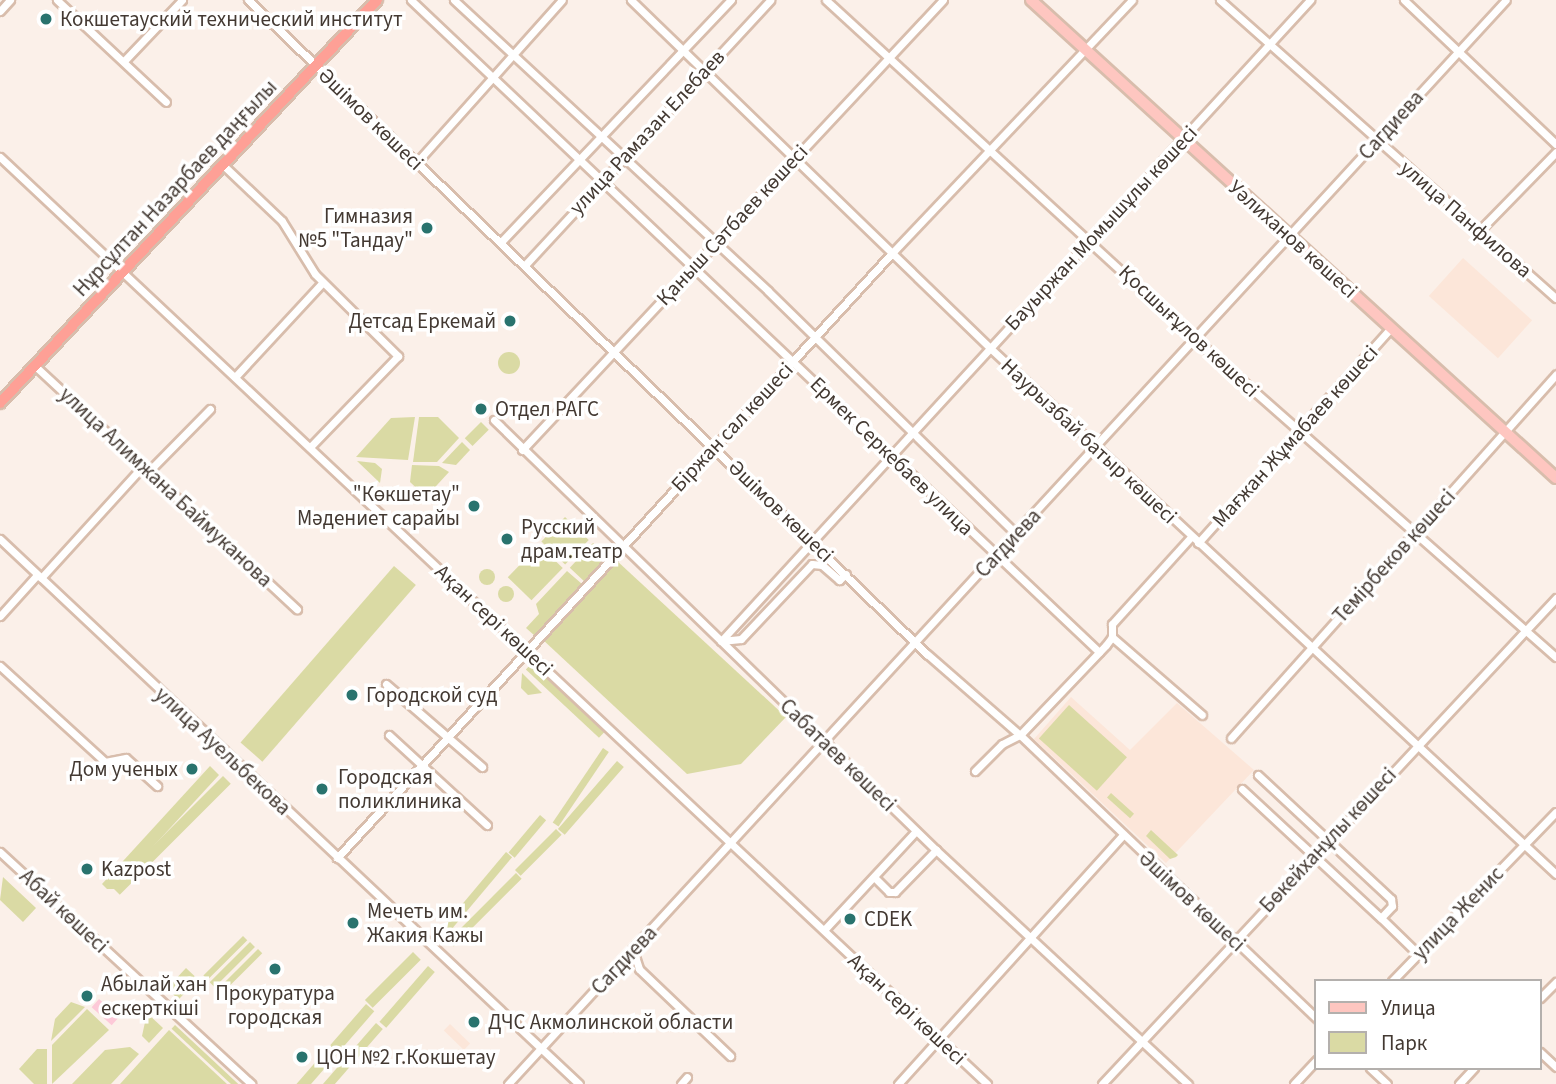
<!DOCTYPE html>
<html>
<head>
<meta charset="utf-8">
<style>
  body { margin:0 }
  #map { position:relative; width:1556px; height:1084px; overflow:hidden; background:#fbf0e9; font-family:"Source Sans 3",sans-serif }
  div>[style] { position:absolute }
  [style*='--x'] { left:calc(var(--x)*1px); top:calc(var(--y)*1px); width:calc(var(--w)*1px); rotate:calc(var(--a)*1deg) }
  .built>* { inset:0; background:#fce6d9; transform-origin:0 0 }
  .green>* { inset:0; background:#dadaa4; transform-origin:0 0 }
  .round { border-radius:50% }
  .water>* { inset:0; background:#fdc9d8; transform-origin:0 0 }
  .roads { filter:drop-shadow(2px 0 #d8bdac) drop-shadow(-2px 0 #d8bdac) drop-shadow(0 2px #d8bdac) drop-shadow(0 -2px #d8bdac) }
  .minor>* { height:7px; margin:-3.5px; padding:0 3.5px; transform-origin:3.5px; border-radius:3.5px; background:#fff }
  .major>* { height:10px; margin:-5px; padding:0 5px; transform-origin:5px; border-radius:5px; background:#fec6c0 }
  .highway>* { height:10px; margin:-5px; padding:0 5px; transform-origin:5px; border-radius:5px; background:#fea096 }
  .dots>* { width:19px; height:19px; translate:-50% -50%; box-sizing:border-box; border:4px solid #fff; border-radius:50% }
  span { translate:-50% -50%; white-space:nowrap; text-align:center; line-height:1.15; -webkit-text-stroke:7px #fff; paint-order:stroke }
  .poi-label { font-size:21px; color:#433932 }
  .left { translate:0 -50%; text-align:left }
  .right { translate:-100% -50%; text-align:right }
  .street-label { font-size:21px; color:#433932 }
  .legend { position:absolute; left:1314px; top:979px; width:228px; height:91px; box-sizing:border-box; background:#fff; border:2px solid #b4b0ad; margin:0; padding:9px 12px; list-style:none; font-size:21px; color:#433932 }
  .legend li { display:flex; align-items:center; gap:14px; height:35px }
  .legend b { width:35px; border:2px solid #b4b0ad }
</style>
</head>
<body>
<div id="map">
  <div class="built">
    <i style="left:1463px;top:258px;width:93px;height:51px;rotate:42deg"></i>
    <i style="clip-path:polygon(1071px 697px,1130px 750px,1177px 703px,1254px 770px,1166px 863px,1034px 739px)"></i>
    <i style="left:450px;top:1024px;width:28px;height:9px;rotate:44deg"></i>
  </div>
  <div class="green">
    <i class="round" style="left:498px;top:352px;width:22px;height:22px"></i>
    <i style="clip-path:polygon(415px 417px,408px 460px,356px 457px,391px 418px)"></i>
    <i style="clip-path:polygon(419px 417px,438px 417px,459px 438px,437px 462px,413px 462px)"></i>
    <i style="left:481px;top:422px;width:11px;height:23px;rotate:45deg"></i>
    <i style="clip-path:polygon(462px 442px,470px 450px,456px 465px,442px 463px)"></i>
    <i style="clip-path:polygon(357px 461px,375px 463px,382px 469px,380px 483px)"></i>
    <i style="clip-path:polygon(412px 465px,439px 466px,449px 472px,426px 497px,410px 482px)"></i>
    <i style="left:565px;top:517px;width:33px;height:34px;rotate:44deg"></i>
    <i style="left:593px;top:543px;width:21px;height:34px;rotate:43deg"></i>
    <i style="left:539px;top:545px;width:33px;height:45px;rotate:44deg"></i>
    <i style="clip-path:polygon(616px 560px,786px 717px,741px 764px,687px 774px,542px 639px)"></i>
    <i style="left:394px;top:566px;width:29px;height:234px;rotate:41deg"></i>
    <i class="round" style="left:479px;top:569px;width:16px;height:16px"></i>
    <i style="clip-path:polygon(567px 571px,582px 584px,535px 636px,526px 628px,539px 614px,536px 604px)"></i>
    <i class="round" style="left:498px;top:586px;width:16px;height:16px"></i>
    <i style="left:532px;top:663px;width:100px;height:9px;rotate:43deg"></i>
    <i style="clip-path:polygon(522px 673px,542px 693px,528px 695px,521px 688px)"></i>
    <i style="left:1069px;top:705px;width:78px;height:45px;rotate:42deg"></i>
    <i style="left:603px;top:748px;width:7px;height:90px;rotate:34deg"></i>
    <i style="left:617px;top:761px;width:9px;height:90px;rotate:41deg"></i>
    <i style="clip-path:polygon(210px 766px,219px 775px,114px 889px,107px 889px,102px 884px)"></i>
    <i style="left:223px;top:776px;width:11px;height:157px;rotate:45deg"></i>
    <i style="left:1111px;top:793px;width:31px;height:6px;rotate:42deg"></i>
    <i style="left:540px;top:815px;width:8px;height:49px;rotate:40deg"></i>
    <i style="left:556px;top:829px;width:8px;height:58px;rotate:45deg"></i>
    <i style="clip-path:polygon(1151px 830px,1178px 855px,1176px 857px,1170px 859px,1146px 836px)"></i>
    <i style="left:506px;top:852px;width:8px;height:103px;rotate:40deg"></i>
    <i style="left:516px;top:873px;width:8px;height:96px;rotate:45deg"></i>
    <i style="clip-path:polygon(3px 877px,36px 908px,23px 922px,0 900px)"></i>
    <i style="left:243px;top:936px;width:6px;height:56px;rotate:45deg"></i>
    <i style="left:250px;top:942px;width:7px;height:57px;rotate:45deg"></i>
    <i style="left:258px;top:949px;width:6px;height:57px;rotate:45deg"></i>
    <i style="left:413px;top:952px;width:11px;height:68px;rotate:45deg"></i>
    <i style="left:428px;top:966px;width:9px;height:74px;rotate:41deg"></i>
    <i style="left:186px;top:968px;width:16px;height:28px;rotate:43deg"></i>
    <i style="clip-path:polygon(71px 1002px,85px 1007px,51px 1041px,55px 1019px)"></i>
    <i style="left:366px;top:1004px;width:11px;height:108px;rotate:41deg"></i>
    <i style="clip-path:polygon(87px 1009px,109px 1030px,52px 1084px,52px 1045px)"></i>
    <i style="clip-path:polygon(147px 1013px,163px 1028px,149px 1043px,142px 1036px)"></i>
    <i style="left:376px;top:1023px;width:9px;height:82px;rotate:41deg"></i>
    <i style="left:175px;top:1025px;width:87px;height:5px;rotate:43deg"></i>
    <i style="clip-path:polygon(169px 1030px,227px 1084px,120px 1084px)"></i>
    <i style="clip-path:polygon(130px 1047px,139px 1054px,111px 1084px,72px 1084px,105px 1050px)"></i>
    <i style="clip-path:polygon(37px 1049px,47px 1049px,47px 1084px,34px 1084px,19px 1069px)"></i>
  </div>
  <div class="water">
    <i style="left:99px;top:999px;width:27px;height:11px;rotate:42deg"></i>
  </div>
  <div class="roads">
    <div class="minor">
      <i style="--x:57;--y:0;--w:149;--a:43.1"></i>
      <i style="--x:248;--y:0;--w:943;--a:43.93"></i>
      <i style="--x:927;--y:654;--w:123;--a:41.1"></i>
      <i style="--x:1020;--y:735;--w:410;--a:43.7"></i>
      <i style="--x:411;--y:0;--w:948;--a:43.46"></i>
      <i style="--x:454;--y:0;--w:428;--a:42.8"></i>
      <i style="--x:768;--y:291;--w:347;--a:44.4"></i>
      <i style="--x:631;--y:0;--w:499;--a:44.1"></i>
      <i style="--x:989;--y:347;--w:774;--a:42.91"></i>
      <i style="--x:826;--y:0;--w:501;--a:42.57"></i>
      <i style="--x:1195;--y:339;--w:481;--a:41.4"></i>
      <i style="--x:1220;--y:0;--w:449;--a:41.6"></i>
      <i style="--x:1404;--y:0;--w:209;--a:43.5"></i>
      <i style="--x:0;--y:11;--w:15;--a:-48"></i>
      <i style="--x:124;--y:61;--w:84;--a:-46.4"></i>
      <i style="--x:0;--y:157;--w:1354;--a:43.2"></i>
      <i style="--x:417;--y:162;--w:217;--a:-48.2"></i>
      <i style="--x:223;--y:165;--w:81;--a:43.5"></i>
      <i style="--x:282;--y:221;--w:62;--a:58.1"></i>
      <i style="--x:315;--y:274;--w:117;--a:44.7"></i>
      <i style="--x:398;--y:356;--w:127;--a:134"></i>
      <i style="--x:1479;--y:231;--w:110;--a:-45.7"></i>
      <i style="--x:501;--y:242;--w:334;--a:-46.5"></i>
      <i style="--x:525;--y:265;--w:361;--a:-47.2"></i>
      <i style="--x:34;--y:365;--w:359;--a:42.9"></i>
      <i style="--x:235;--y:377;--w:129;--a:-47.2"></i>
      <i style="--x:494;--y:420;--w:617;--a:44.21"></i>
      <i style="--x:936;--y:850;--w:344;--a:42.9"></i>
      <i style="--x:522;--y:450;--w:616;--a:-46.91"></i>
      <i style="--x:149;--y:471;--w:87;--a:-45.5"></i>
      <i style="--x:0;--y:539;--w:795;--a:43.27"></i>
      <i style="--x:1198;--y:543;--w:289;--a:-48.1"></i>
      <i style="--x:41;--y:578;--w:151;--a:-47.7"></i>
      <i style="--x:0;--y:616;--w:55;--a:-47.9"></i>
      <i style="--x:1112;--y:637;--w:119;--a:40.9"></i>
      <i style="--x:721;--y:641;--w:871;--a:-47.42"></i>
      <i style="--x:721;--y:641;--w:20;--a:-6"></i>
      <i style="--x:741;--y:639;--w:103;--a:-46.6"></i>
      <i style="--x:812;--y:564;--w:10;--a:6"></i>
      <i style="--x:822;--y:565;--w:23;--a:41"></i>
      <i style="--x:839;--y:580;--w:9;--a:-41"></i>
      <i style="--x:0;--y:666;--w:142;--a:42.4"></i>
      <i style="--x:105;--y:762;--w:21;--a:-11"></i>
      <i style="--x:126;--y:758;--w:42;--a:42.1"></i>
      <i style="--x:386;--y:684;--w:127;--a:40.8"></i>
      <i style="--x:389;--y:735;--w:133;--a:42.6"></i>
      <i style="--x:1231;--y:738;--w:488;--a:-48.2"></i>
      <i style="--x:975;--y:771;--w:38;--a:-45"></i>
      <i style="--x:1002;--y:744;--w:20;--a:-27"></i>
      <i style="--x:1020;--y:735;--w:124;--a:-46.3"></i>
      <i style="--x:1106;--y:645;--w:10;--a:-53"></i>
      <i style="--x:1112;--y:637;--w:13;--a:-90"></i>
      <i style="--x:1112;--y:624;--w:118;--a:-47.8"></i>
      <i style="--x:1258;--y:775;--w:182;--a:43"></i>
      <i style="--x:1391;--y:899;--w:7;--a:82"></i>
      <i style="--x:1392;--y:906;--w:16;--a:133"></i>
      <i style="--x:1381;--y:918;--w:52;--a:44.2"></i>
      <i style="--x:1242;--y:789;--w:190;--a:42.9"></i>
      <i style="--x:0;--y:852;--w:342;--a:42.7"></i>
      <i style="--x:337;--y:858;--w:820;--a:-47.47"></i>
      <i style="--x:891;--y:254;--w:350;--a:-46.5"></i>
      <i style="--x:874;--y:877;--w:21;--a:45"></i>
      <i style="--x:889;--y:892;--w:6;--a:0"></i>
      <i style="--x:895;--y:892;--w:59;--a:-45.7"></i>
      <i style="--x:824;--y:930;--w:135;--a:-47.1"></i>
      <i style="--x:633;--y:950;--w:20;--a:72"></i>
      <i style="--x:639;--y:969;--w:126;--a:43.7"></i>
      <i style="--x:1392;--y:981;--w:235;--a:-45.9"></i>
      <i style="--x:1540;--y:998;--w:23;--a:-45"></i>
      <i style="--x:1540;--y:1052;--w:22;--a:43"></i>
      <i style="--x:1370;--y:1068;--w:23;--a:43"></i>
      <i style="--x:508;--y:1084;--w:1473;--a:-47.37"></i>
      <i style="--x:681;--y:1084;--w:9;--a:-49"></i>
      <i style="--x:898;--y:1084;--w:336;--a:-47.9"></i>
      <i style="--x:1102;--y:1084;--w:665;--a:-46.95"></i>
      <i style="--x:1294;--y:1084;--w:33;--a:-47"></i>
      <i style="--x:1459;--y:1084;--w:22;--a:-47"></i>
    </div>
    <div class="major">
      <i style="--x:1031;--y:0;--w:710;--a:42.32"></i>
    </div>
    <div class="highway">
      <i style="--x:0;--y:403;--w:552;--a:-46.91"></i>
    </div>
  </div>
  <div class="dots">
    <i style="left:46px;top:19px;background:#29736e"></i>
    <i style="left:427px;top:228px;background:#29736e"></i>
    <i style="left:510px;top:321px;background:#29736e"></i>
    <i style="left:481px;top:409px;background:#29736e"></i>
    <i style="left:474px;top:506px;background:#29736e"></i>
    <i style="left:507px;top:539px;background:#29736e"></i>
    <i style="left:352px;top:695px;background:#29736e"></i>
    <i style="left:192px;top:769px;background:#29736e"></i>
    <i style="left:322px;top:789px;background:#29736e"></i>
    <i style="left:87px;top:869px;background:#29736e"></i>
    <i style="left:850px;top:919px;background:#29736e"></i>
    <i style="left:353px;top:923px;background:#29736e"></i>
    <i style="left:275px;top:969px;background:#29736e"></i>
    <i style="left:87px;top:996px;background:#29736e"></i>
    <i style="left:474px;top:1022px;background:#29736e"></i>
    <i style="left:302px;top:1057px;background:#29736e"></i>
  </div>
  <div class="poi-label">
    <span class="left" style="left:60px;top:19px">Кокшетауский технический институт</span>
    <span class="right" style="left:413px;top:228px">Гимназия<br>№5 "Тандау"</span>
    <span class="right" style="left:496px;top:321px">Детсад Еркемай</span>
    <span class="left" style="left:495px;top:409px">Отдел РАГС</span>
    <span class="right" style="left:460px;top:506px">"Көкшетау"<br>Мәдениет сарайы</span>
    <span class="left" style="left:521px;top:539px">Русский<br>драм.театр</span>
    <span class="left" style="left:366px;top:695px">Городской суд</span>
    <span class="right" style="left:178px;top:769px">Дом ученых</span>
    <span class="left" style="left:338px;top:789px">Городская<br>поликлиника</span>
    <span class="left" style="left:101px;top:869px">Kazpost</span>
    <span class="left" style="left:367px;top:923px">Мечеть им.<br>Жакия Кажы</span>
    <span class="left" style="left:864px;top:919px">CDEK</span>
    <span class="left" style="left:101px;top:996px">Абылай хан<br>ескерткіші</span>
    <span style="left:275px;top:1005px">Прокуратура<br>городская</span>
    <span class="left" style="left:488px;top:1022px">ДЧС Акмолинской области</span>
    <span class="left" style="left:316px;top:1057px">ЦОН №2 г.Кокшетау</span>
  </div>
  <div class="street-label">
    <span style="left:371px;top:119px;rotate:44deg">Әшімов көшесі</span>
    <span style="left:1391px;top:125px;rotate:-48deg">Сагдиева</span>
    <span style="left:647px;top:132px;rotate:-47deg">улица Рамазан Елебаев</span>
    <span style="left:175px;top:188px;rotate:-47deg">Нұрсұлтан Назарбаев даңғылы</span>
    <span style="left:1466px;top:219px;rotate:41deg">улица Панфилова</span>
    <span style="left:732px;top:225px;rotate:-47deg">Қаныш Сәтбаев көшесі</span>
    <span style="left:1101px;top:228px;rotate:-47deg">Бауыржан Момышұлы көшесі</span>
    <span style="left:1293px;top:239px;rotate:42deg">Уәлиханов көшесі</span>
    <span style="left:1189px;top:331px;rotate:43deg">Қосшығұлов көшесі</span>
    <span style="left:732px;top:427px;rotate:-47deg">Біржан сал көшесі</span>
    <span style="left:1295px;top:436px;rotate:-48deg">Мағжан Жұмабаев көшесі</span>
    <span style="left:1089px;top:441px;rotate:43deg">Наурызбай батыр көшесі</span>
    <span style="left:892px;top:456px;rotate:44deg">Ермек Серкебаев улица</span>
    <span style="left:166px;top:487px;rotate:43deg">улица Алимжана Баймуканова</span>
    <span style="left:781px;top:511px;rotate:44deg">Әшімов көшесі</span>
    <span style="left:1008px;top:543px;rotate:-47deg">Сагдиева</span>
    <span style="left:1394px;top:556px;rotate:-48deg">Темірбеков көшесі</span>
    <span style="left:494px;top:620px;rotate:43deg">Ақан сері көшесі</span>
    <span style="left:223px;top:751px;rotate:43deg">улица Ауельбекова</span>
    <span style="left:838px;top:755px;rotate:44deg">Сабатаев көшесі</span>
    <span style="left:1328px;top:840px;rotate:-47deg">Бөкейханұлы көшесі</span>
    <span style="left:1192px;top:901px;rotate:43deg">Әшімов көшесі</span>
    <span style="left:64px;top:911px;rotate:43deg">Абай көшесі</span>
    <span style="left:1458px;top:913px;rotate:-46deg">улица Женис</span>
    <span style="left:624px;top:960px;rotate:-47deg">Сагдиева</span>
    <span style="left:907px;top:1009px;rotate:43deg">Ақан сері көшесі</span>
  </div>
  <ul class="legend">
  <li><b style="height:9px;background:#fec6c0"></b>Улица</li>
  <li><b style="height:19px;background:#dadaa4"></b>Парк</li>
  </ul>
</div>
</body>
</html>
